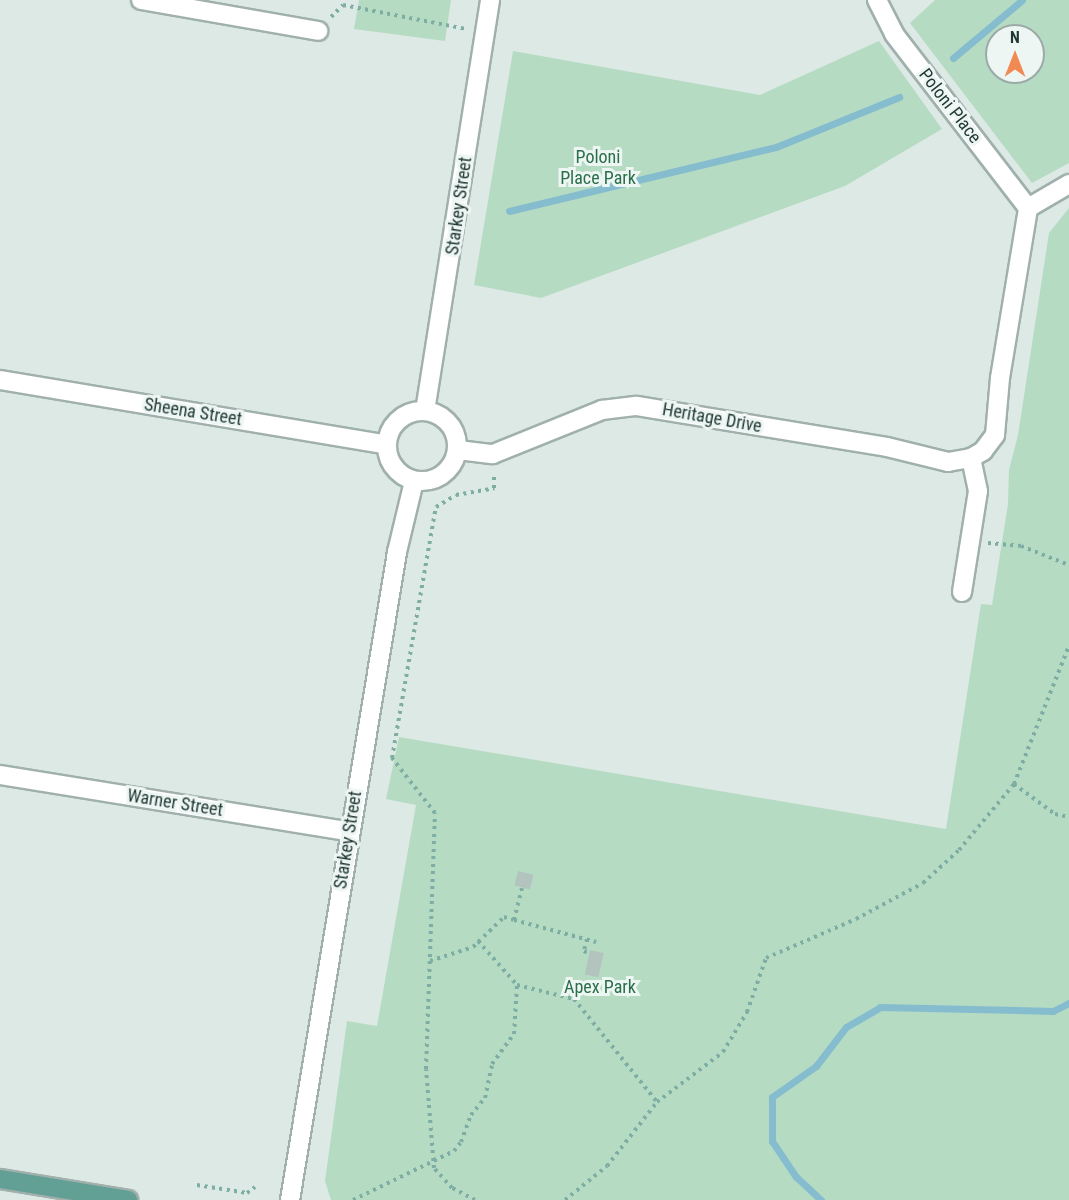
<!DOCTYPE html>
<html>
<head>
<meta charset="utf-8">
<style>
  body { margin:0 }
  #map { position:relative; width:1069px; height:1200px; overflow:hidden; background:#dde9e5; font-family:"Roboto Condensed",sans-serif }
  div>[style] { position:absolute }
  [style*='--x'] { left:calc(var(--x)*1px); top:calc(var(--y)*1px); width:calc(var(--w)*1px); rotate:calc(var(--a)*1deg) }
  .green>* { inset:0; background:#b6dbc3 }
  .stream>* { height:7px; margin:-3.5px; padding:0 3.5px; transform-origin:3.5px; border-radius:3.5px; background:#85bdcf }
  .building>* { inset:0; background:#b3c4be; transform-origin:0 0 }
  .path>* { height:4px; margin-top:-2px; transform-origin:0; background:repeating-linear-gradient(90deg,#7eada3 0 3px,transparent 0 7.5px) }
  .roads { filter:drop-shadow(2px 0 #a0b0ac) drop-shadow(-2px 0 #a0b0ac) drop-shadow(0 2px #a0b0ac) drop-shadow(0 -2px #a0b0ac) }
  .minor>* { height:18px; margin:-9px; padding:0 9px; transform-origin:9px; border-radius:9px; background:#fff }
  .minor>.ring { margin:-9px; padding:0; box-sizing:content-box; background:none; border:18px solid #fff; border-radius:50% }
  .major>* { height:18px; margin:-9px; padding:0 9px; transform-origin:9px; border-radius:9px; background:#629f95 }
  span { translate:-50% -50%; white-space:nowrap; text-align:center; line-height:1.15; -webkit-text-stroke:6px #eef6f3; paint-order:stroke }
  .street-label { font-size:18px; color:#1f3834 }
  .park-label { font-size:18px; color:#2a6f4b }
  .north { position:absolute; left:985px; top:24px; width:60px; height:60px; box-sizing:border-box; background:#eef6f3; border:2px solid #9baaa7; border-radius:50%; rotate:0deg; font-size:16px; font-weight:700; line-height:24px; text-align:center; color:#1f3834 }
  .north::after { content:''; display:block; margin:auto; width:21px; height:27px; background:#f18953; clip-path:polygon(50% 0,100% 100%,50% 72%,0 100%) }
</style>
</head>
<body>
<div id="map">
  <div class="green">
    <i style="clip-path:polygon(359px 0,451px 0,445px 41px,354px 29px)"></i>
    <i style="clip-path:polygon(evenodd,935px 0,1069px 0,1069px 163px,1032px 183px,910px 23px,935px 0,997px 36px,1033px 36px,1033px 72px,997px 72px,997px 36px)"></i>
    <i style="clip-path:polygon(879px 41px,942px 129px,845px 186px,541px 298px,474px 285px,513px 51px,760px 95px)"></i>
    <i style="clip-path:polygon(1069px 208px,1069px 1200px,331px 1200px,325px 1181px,347px 1021px,377px 1026px,416px 805px,386px 799px,399px 737px,946px 829px,981px 604px,992px 605px,1008px 504px,1009px 470px,1018px 435px,1049px 233px)"></i>
  </div>
  <div class="stream">
    <i style="--x:953;--y:58;--w:90;--a:-40"></i>
    <i style="--x:509;--y:211;--w:275;--a:-13.5"></i>
    <i style="--x:776;--y:147;--w:133;--a:-22.1"></i>
    <i style="--x:821;--y:1200;--w:34;--a:-137"></i>
    <i style="--x:796;--y:1177;--w:43;--a:-123.7"></i>
    <i style="--x:772;--y:1141;--w:44;--a:-90"></i>
    <i style="--x:772;--y:1097;--w:54;--a:-35.2"></i>
    <i style="--x:816;--y:1066;--w:49;--a:-52.4"></i>
    <i style="--x:846;--y:1027;--w:39;--a:-30"></i>
    <i style="--x:880;--y:1007;--w:173;--a:1.3"></i>
    <i style="--x:1053;--y:1011;--w:18;--a:-27"></i>
  </div>
  <div class="building">
    <i style="left:518px;top:871px;width:16px;height:15px;rotate:14deg"></i>
    <i style="left:590px;top:950px;width:14px;height:25px;rotate:12deg"></i>
  </div>
  <div class="path">
    <i style="--x:331;--y:17;--w:17;--a:-45"></i>
    <i style="--x:343;--y:5;--w:125;--a:11"></i>
    <i style="--x:988;--y:543;--w:33;--a:5"></i>
    <i style="--x:1021;--y:546;--w:52;--a:21.6"></i>
    <i style="--x:1014;--y:784;--w:51;--a:36.2"></i>
    <i style="--x:1055;--y:814;--w:14;--a:12"></i>
    <i style="--x:514;--y:920;--w:85;--a:15"></i>
    <i style="--x:587;--y:939;--w:12;--a:104"></i>
    <i style="--x:584;--y:951;--w:6;--a:31"></i>
    <i style="--x:478;--y:941;--w:59;--a:48.4"></i>
    <i style="--x:517;--y:985;--w:59;--a:13.8"></i>
    <i style="--x:574;--y:999;--w:132;--a:51.1"></i>
    <i style="--x:430;--y:961;--w:45;--a:-18"></i>
    <i style="--x:473;--y:947;--w:43;--a:-44.1"></i>
    <i style="--x:504;--y:917;--w:10;--a:17"></i>
    <i style="--x:514;--y:920;--w:33;--a:-76"></i>
    <i style="--x:197;--y:1185;--w:51;--a:9.1"></i>
    <i style="--x:247;--y:1193;--w:10;--a:-37"></i>
    <i style="--x:353;--y:1200;--w:112;--a:-25.9"></i>
    <i style="--x:454;--y:1151;--w:11;--a:-52"></i>
    <i style="--x:461;--y:1142;--w:29;--a:-70"></i>
    <i style="--x:471;--y:1115;--w:22;--a:-51"></i>
    <i style="--x:485;--y:1098;--w:35;--a:-78"></i>
    <i style="--x:492;--y:1064;--w:37;--a:-54"></i>
    <i style="--x:514;--y:1034;--w:49;--a:-86.5"></i>
    <i style="--x:475;--y:1200;--w:26;--a:-152"></i>
    <i style="--x:452;--y:1188;--w:27;--a:-132"></i>
    <i style="--x:434;--y:1168;--w:99;--a:-94.6"></i>
    <i style="--x:426;--y:1069;--w:256;--a:-88"></i>
    <i style="--x:435;--y:813;--w:70;--a:-128"></i>
    <i style="--x:392;--y:758;--w:255;--a:-80.1"></i>
    <i style="--x:436;--y:507;--w:23;--a:-31"></i>
    <i style="--x:456;--y:495;--w:39;--a:-10"></i>
    <i style="--x:494;--y:488;--w:15;--a:-90"></i>
    <i style="--x:565;--y:1200;--w:54;--a:-39"></i>
    <i style="--x:607;--y:1166;--w:81;--a:-52"></i>
    <i style="--x:657;--y:1102;--w:83;--a:-37.1"></i>
    <i style="--x:723;--y:1052;--w:47;--a:-59"></i>
    <i style="--x:747;--y:1012;--w:57;--a:-70.6"></i>
    <i style="--x:766;--y:958;--w:98;--a:-23.4"></i>
    <i style="--x:856;--y:919;--w:76;--a:-28.2"></i>
    <i style="--x:923;--y:883;--w:49;--a:-42.5"></i>
    <i style="--x:959;--y:850;--w:86;--a:-50.2"></i>
    <i style="--x:1014;--y:784;--w:149;--a:-68.3"></i>
  </div>
  <div class="roads">
    <div class="minor">
      <i style="--x:141;--y:0;--w:180;--a:9.9"></i>
      <i style="--x:877;--y:0;--w:38;--a:63"></i>
      <i style="--x:894;--y:34;--w:220;--a:52.4"></i>
      <i style="--x:0;--y:380;--w:392;--a:9.5"></i>
      <i class="ring" style="left:387px;top:411px;width:52px;height:52px"></i>
      <i style="--x:425;--y:411;--w:416;--a:-81"></i>
      <i style="--x:458;--y:450;--w:35;--a:7"></i>
      <i style="--x:493;--y:454;--w:118;--a:-22"></i>
      <i style="--x:602;--y:410;--w:35;--a:-7"></i>
      <i style="--x:637;--y:406;--w:253;--a:9.3"></i>
      <i style="--x:887;--y:447;--w:63;--a:13.8"></i>
      <i style="--x:948;--y:462;--w:23;--a:-10"></i>
      <i style="--x:971;--y:458;--w:14;--a:-30"></i>
      <i style="--x:983;--y:451;--w:20;--a:-53"></i>
      <i style="--x:995;--y:435;--w:57;--a:-85"></i>
      <i style="--x:1000;--y:378;--w:172;--a:-80.6"></i>
      <i style="--x:1028;--y:208;--w:48;--a:-30.3"></i>
      <i style="--x:962;--y:592;--w:102;--a:-81"></i>
      <i style="--x:978;--y:491;--w:34;--a:-102"></i>
      <i style="--x:0;--y:775;--w:355;--a:9.2"></i>
      <i style="--x:290;--y:1200;--w:657;--a:-80.62"></i>
      <i style="--x:397;--y:552;--w:73;--a:-76.5"></i>
    </div>
    <div class="major">
      <i style="--x:0;--y:1179;--w:130;--a:9.3"></i>
    </div>
  </div>
  <div class="street-label">
    <span style="left:950px;top:106px;rotate:52deg">Poloni Place</span>
    <span style="left:459px;top:206px;rotate:-82deg">Starkey Street</span>
    <span style="left:193px;top:412px;rotate:9deg">Sheena Street</span>
    <span style="left:712px;top:418px;rotate:10deg">Heritage Drive</span>
    <span style="left:175px;top:803px;rotate:9deg">Warner Street</span>
    <span style="left:348px;top:840px;rotate:-81deg">Starkey Street</span>
  </div>
  <div class="park-label">
    <span style="left:598px;top:168px">Poloni<br>Place Park</span>
    <span style="left:600px;top:987px">Apex Park</span>
  </div>
  <div class="north">N</div>
</div>
</body>
</html>
